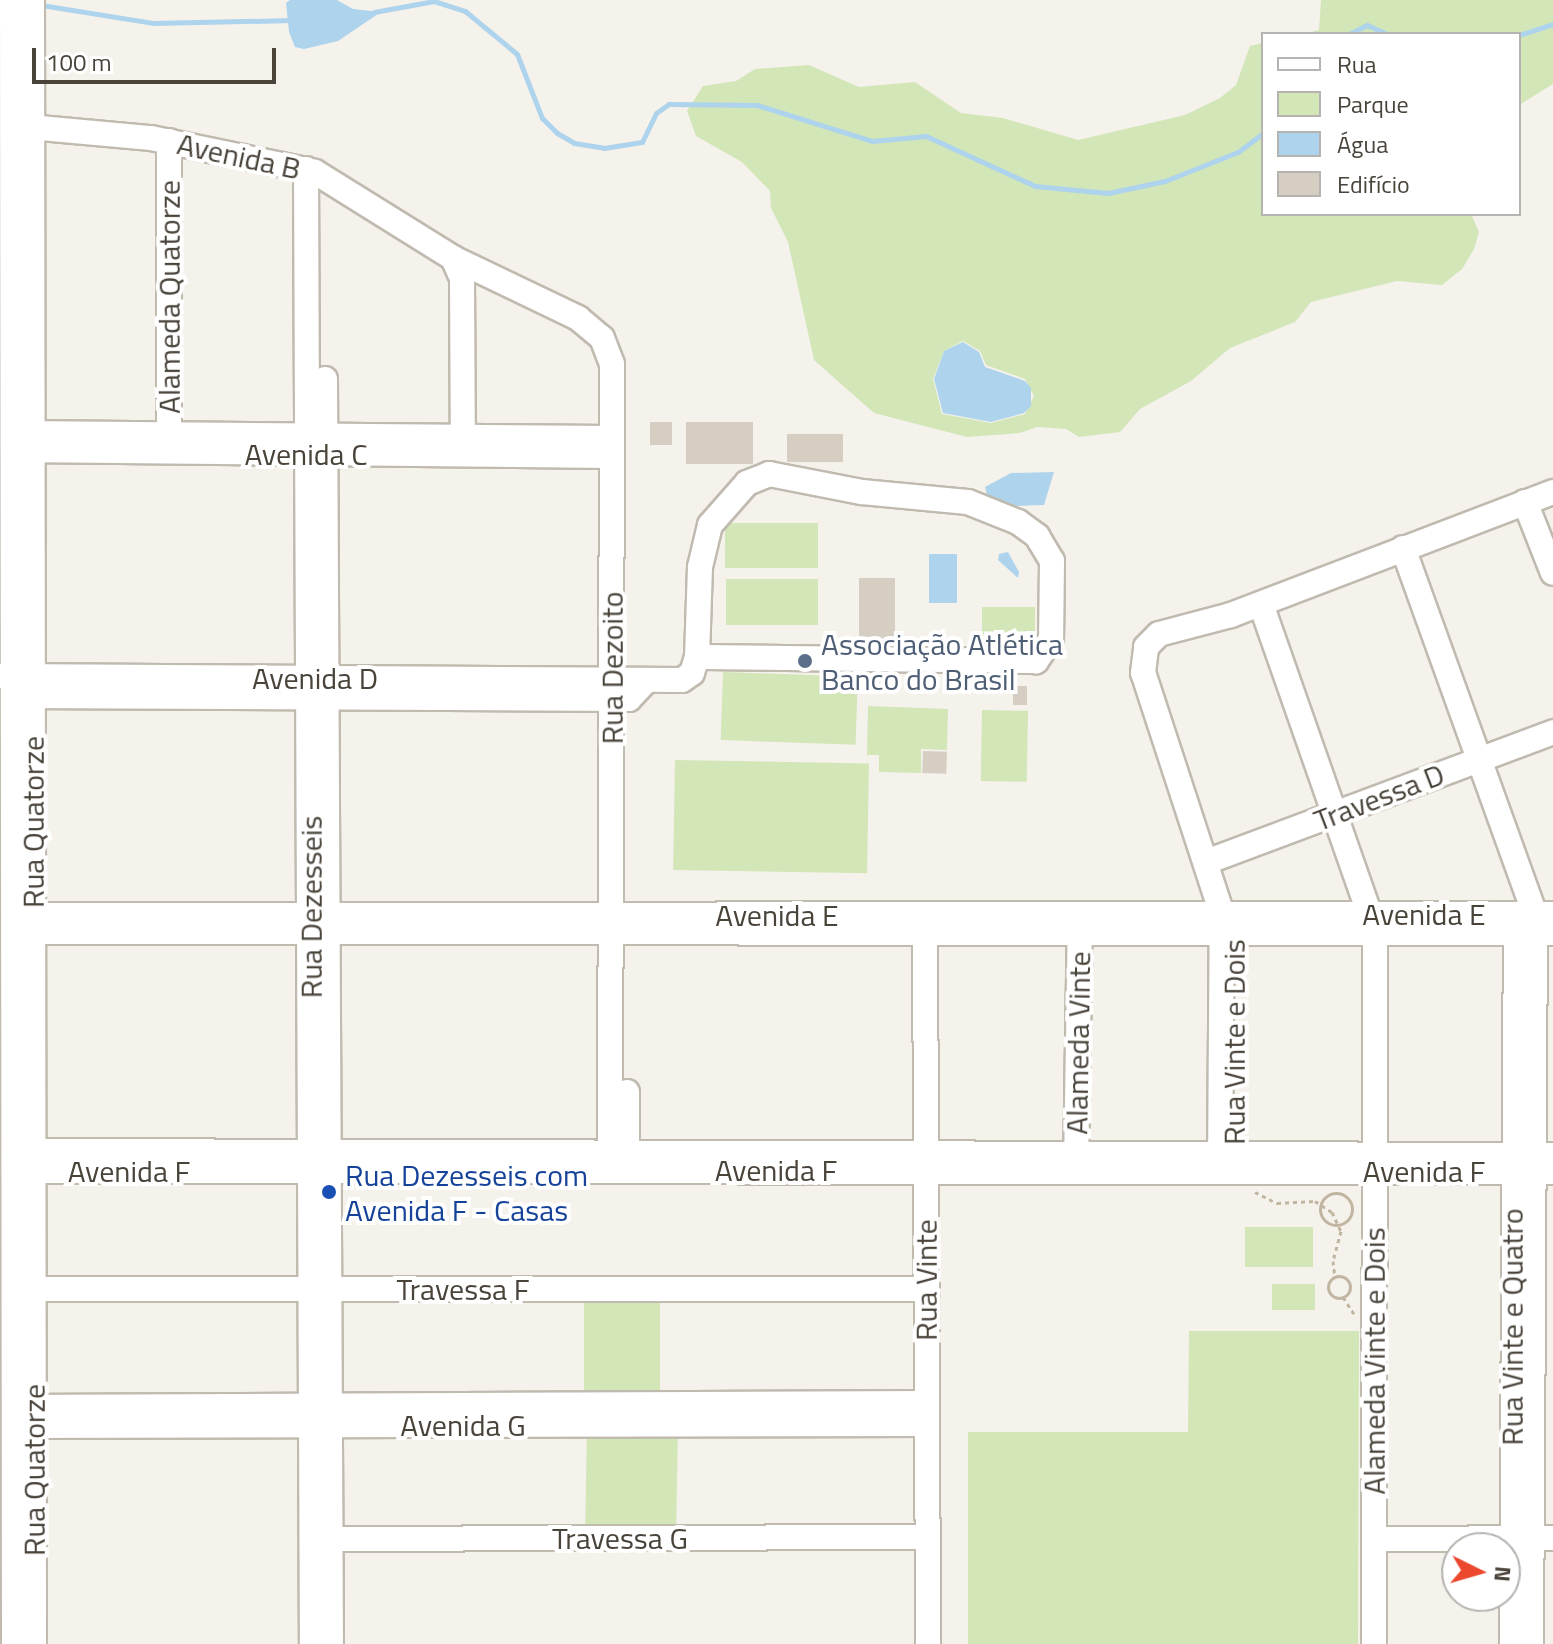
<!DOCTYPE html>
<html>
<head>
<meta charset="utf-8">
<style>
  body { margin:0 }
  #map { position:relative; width:1553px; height:1644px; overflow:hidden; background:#f5f2ec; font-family:"Titillium Web",sans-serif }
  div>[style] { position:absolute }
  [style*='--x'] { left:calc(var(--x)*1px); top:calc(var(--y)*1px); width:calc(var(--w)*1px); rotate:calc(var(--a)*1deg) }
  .green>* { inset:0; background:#d2e6b8; transform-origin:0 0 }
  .water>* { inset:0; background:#aed3ec; transform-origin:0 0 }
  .stream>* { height:5px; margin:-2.5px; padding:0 2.5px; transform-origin:2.5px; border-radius:2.5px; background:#aed3ec }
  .building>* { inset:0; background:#d6cec2; transform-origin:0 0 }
  .path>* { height:3px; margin-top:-1.5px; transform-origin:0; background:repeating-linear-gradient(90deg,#c1b5a1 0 4px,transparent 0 8px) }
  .path>.ring { margin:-1.5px; padding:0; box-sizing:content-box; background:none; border:3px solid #c1b5a1; border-radius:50% }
  .roads { filter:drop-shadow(2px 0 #c0baaf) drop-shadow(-2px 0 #c0baaf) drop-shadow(0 2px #c0baaf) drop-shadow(0 -2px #c0baaf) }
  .minor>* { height:24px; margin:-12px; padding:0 12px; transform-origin:12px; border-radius:12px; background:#fff }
  .dots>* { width:22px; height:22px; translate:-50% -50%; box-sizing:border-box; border:4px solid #fff; border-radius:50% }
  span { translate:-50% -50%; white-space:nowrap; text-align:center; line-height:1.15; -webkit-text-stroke:8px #fff; paint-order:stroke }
  .street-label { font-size:30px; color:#49433a }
  .service-label { font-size:30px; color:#4e5e75 }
  .left { translate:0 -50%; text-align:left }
  .transit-label { font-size:30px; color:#164399 }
  .legend { position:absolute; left:1261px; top:32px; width:260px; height:184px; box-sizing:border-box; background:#fff; border:2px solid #b6b4b0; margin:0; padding:10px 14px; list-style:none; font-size:24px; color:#49433a }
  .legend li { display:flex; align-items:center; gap:16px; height:40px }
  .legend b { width:40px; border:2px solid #b6b4b0 }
  .north { position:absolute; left:1441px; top:1532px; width:80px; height:80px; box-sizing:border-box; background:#fff; border:2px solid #b6b4b0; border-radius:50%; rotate:95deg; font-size:22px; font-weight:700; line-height:32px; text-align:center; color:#49433a }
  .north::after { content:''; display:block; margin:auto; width:28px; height:36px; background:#eb482d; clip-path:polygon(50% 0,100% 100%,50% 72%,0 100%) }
  .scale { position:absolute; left:32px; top:48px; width:244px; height:36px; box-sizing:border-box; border:4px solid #49433a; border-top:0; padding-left:10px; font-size:24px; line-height:28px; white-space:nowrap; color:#49433a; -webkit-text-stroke:6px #fff; paint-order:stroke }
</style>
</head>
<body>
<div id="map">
  <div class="green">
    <i style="clip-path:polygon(1321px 0,1553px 0,1553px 84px,1519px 105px,1519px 34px,1303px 34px,1319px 30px)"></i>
    <i style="clip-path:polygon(evenodd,1263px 43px,1263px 214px,1471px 214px,1479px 232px,1474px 249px,1462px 269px,1442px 285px,1397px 281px,1311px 302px,1295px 322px,1230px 348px,1191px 381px,1140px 409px,1120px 432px,1079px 437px,1066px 429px,1037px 427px,1020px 433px,967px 437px,874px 413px,814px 360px,788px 242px,771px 208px,770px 191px,742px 162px,696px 136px,687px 111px,703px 86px,736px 81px,755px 69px,809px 65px,859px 87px,915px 82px,961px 113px,1003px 118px,1078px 140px,1185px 115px,1220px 98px,1236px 85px,1250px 46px,1263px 43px,963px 341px,980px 351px,986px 365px,1025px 379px,1034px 396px,1025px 414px,991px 423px,942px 414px,933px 379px,944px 351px,963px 341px)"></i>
    <i style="left:818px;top:523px;width:45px;height:93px;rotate:90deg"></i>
    <i style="left:818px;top:579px;width:46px;height:92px;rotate:90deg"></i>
    <i style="left:982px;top:607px;width:53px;height:32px"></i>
    <i style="left:723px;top:672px;width:135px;height:68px;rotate:2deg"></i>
    <i style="clip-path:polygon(868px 706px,948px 709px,947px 750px,921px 749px,921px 773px,879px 772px,879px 755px,867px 755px)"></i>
    <i style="left:982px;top:710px;width:46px;height:71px;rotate:1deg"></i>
    <i style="left:675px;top:760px;width:194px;height:110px;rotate:1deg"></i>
    <i style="left:1245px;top:1227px;width:68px;height:40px"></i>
    <i style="left:1272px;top:1284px;width:43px;height:26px"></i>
    <i style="left:584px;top:1289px;width:76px;height:117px"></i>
    <i style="clip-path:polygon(1189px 1331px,1359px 1331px,1358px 1644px,968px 1644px,968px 1432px,1188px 1432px)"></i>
    <i style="left:587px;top:1424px;width:91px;height:114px;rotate:1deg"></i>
  </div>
  <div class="water">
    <i style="clip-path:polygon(290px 0,337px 0,353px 9px,381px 12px,338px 41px,304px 49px,295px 47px,289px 32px,286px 3px)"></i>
    <i style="clip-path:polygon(963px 342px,979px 352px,985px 367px,1025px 381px,1031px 388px,1031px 406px,1024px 413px,991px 422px,943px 413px,934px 379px,944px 351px)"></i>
    <i style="clip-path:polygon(1054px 472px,1044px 505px,1013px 506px,987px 496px,985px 487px,1011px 473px)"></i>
    <i style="clip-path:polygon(1008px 552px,1019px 572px,1018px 578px,998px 560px,999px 554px)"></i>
    <i style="left:929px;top:554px;width:28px;height:49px"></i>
  </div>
  <div class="stream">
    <i style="--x:41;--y:5;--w:113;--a:9.1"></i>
    <i style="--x:153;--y:23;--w:140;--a:-1.2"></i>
    <i style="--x:374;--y:12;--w:61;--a:-10.4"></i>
    <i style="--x:434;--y:1;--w:33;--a:18"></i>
    <i style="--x:465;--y:11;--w:67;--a:39.6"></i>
    <i style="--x:517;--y:54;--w:69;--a:68.7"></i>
    <i style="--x:542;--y:118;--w:21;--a:45"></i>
    <i style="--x:557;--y:133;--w:20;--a:30"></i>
    <i style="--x:574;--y:143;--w:30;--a:9"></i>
    <i style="--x:604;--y:148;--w:38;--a:-9"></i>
    <i style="--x:642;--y:142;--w:32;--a:-64"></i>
    <i style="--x:656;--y:113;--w:16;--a:-35"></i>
    <i style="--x:669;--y:104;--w:88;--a:0.7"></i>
    <i style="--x:757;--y:105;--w:121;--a:17.4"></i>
    <i style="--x:872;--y:141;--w:54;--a:-5.3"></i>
    <i style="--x:926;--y:136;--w:120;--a:24.6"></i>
    <i style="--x:1035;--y:186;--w:73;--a:5.5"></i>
    <i style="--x:1108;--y:193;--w:58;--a:-11.9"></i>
    <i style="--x:1165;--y:181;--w:79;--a:-21.7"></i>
    <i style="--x:1238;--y:152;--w:31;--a:-37"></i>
    <i style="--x:1349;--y:34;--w:20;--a:-27"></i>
    <i style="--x:1367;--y:25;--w:22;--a:24"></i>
    <i style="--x:1519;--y:35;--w:36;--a:-18"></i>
  </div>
  <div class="building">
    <i style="left:650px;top:422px;width:22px;height:23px"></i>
    <i style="left:686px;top:422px;width:67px;height:42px"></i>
    <i style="left:787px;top:434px;width:56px;height:28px"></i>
    <i style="left:859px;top:578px;width:36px;height:63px"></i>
    <i style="left:1013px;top:686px;width:14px;height:19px"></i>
    <i style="left:923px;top:751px;width:24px;height:22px;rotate:2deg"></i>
  </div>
  <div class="path">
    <i style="--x:1255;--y:1192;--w:25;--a:27"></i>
    <i style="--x:1277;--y:1203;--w:38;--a:-3"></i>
    <i style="--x:1315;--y:1201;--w:20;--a:33"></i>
    <i style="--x:1332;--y:1212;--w:21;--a:65"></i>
    <i style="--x:1341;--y:1231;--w:31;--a:105"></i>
    <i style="--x:1333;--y:1261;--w:16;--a:83"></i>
    <i class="ring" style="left:1320px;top:1193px;width:29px;height:29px"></i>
    <i class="ring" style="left:1328px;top:1276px;width:19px;height:19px"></i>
    <i style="--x:1343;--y:1297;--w:20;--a:57"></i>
  </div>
  <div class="roads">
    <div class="minor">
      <i style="--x:12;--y:0;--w:1644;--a:89.93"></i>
      <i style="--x:32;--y:0;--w:1644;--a:89.93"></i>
      <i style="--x:18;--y:126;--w:134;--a:5.2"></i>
      <i style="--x:151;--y:138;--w:167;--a:11.7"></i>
      <i style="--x:315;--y:172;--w:163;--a:31.9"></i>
      <i style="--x:453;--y:258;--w:139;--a:25.6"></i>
      <i style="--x:578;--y:318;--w:31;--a:40"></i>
      <i style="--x:602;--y:338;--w:28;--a:69"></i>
      <i style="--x:612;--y:364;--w:801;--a:90.14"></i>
      <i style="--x:306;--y:169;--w:1475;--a:89.77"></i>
      <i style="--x:453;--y:258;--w:22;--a:66"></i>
      <i style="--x:462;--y:278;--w:172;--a:89.7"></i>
      <i style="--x:325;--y:379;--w:1265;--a:89.73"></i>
      <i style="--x:17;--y:433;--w:594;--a:0.48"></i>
      <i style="--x:18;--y:450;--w:593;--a:0.58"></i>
      <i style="--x:169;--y:451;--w:310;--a:-90"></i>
      <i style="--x:1525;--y:502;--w:76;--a:68.5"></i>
      <i style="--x:1403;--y:548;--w:389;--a:70.2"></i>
      <i style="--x:1535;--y:914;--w:730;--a:90.31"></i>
      <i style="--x:1261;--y:604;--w:327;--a:70.7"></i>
      <i style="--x:0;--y:676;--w:682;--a:0.34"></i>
      <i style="--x:682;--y:680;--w:12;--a:-35"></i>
      <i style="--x:692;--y:673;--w:17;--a:-73"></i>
      <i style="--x:697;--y:657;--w:90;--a:-88.1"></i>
      <i style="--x:700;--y:567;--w:43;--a:-76.6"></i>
      <i style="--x:710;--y:525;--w:56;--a:-48.6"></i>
      <i style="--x:747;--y:483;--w:24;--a:-22"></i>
      <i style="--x:769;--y:474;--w:95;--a:11"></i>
      <i style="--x:862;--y:492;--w:106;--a:5.4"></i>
      <i style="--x:968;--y:502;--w:54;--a:21.8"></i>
      <i style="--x:1018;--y:522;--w:24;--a:36"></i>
      <i style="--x:1037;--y:536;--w:29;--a:59"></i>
      <i style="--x:1052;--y:561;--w:78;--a:90.7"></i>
      <i style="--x:1051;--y:639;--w:27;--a:124"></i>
      <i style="--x:1036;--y:661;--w:339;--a:-179.3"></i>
      <i style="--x:18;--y:696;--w:611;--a:0.28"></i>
      <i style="--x:629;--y:699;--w:26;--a:-47"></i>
      <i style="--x:1206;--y:862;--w:371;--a:-20.5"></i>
      <i style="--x:18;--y:915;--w:1535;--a:-0.04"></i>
      <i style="--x:925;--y:918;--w:726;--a:89.76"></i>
      <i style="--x:18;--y:932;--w:1535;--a:0.04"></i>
      <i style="--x:627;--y:1092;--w:76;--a:90"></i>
      <i style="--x:18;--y:1151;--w:1535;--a:0.15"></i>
      <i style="--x:1076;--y:1168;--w:251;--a:-89.1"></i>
      <i style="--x:1220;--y:1169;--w:255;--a:-89.6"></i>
      <i style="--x:1222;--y:914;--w:254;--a:-108.1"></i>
      <i style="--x:1143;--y:673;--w:26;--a:-83"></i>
      <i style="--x:1146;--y:647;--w:18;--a:-45"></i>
      <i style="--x:1159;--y:634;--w:74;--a:-14.8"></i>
      <i style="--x:1231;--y:615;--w:345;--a:-20.9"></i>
      <i style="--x:18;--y:1171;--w:1535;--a:0.04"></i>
      <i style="--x:20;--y:1289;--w:906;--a:0"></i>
      <i style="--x:18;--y:1407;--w:909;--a:-0.25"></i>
      <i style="--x:18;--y:1426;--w:909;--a:-0.13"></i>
      <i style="--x:314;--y:1539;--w:614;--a:-0.19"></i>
      <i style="--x:1374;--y:1539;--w:179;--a:-0.3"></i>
      <i style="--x:1374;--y:1644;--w:710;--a:-89.92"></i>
      <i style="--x:1512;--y:1644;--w:728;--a:-89.69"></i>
    </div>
  </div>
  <div class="dots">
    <i style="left:805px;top:661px;background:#5c6f8a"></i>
    <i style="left:329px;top:1192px;background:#1a4fb4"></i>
  </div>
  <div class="street-label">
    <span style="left:239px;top:156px;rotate:12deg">Avenida B</span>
    <span style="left:169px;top:297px;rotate:-90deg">Alameda Quatorze</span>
    <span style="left:306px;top:454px">Avenida C</span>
    <span style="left:612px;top:668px;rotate:-90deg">Rua Dezoito</span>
    <span style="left:315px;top:678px">Avenida D</span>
    <span style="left:1379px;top:797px;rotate:-21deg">Travessa D</span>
    <span style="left:33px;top:822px;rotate:-90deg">Rua Quatorze</span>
    <span style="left:311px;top:907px;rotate:-90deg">Rua Dezesseis</span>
    <span style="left:1424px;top:914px">Avenida E</span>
    <span style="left:777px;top:915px">Avenida E</span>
    <span style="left:1234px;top:1042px;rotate:-90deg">Rua Vinte e Dois</span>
    <span style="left:1078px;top:1043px;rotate:-89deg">Alameda Vinte</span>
    <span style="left:776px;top:1170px">Avenida F</span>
    <span style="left:129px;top:1171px">Avenida F</span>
    <span style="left:1424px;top:1171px">Avenida F</span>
    <span style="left:926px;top:1280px;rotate:-90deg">Rua Vinte</span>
    <span style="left:463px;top:1289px">Travessa F</span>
    <span style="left:1512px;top:1327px;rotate:-90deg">Rua Vinte e Quatro</span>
    <span style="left:1374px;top:1361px;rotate:-90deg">Alameda Vinte e Dois</span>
    <span style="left:463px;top:1425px">Avenida G</span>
    <span style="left:34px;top:1470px;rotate:-90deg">Rua Quatorze</span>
    <span style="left:620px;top:1538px">Travessa G</span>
  </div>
  <div class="service-label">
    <span class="left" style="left:821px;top:661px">Associação Atlética<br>Banco do Brasil</span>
  </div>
  <div class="transit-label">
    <span class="left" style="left:345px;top:1192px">Rua Dezesseis com<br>Avenida F - Casas</span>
  </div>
  <ul class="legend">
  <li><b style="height:10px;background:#fff"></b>Rua</li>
  <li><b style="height:22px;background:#d2e6b8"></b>Parque</li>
  <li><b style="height:22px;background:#aed3ec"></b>Água</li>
  <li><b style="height:22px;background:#d6cec2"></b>Edifício</li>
  </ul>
  <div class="north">N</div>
  <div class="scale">100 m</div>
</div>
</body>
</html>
